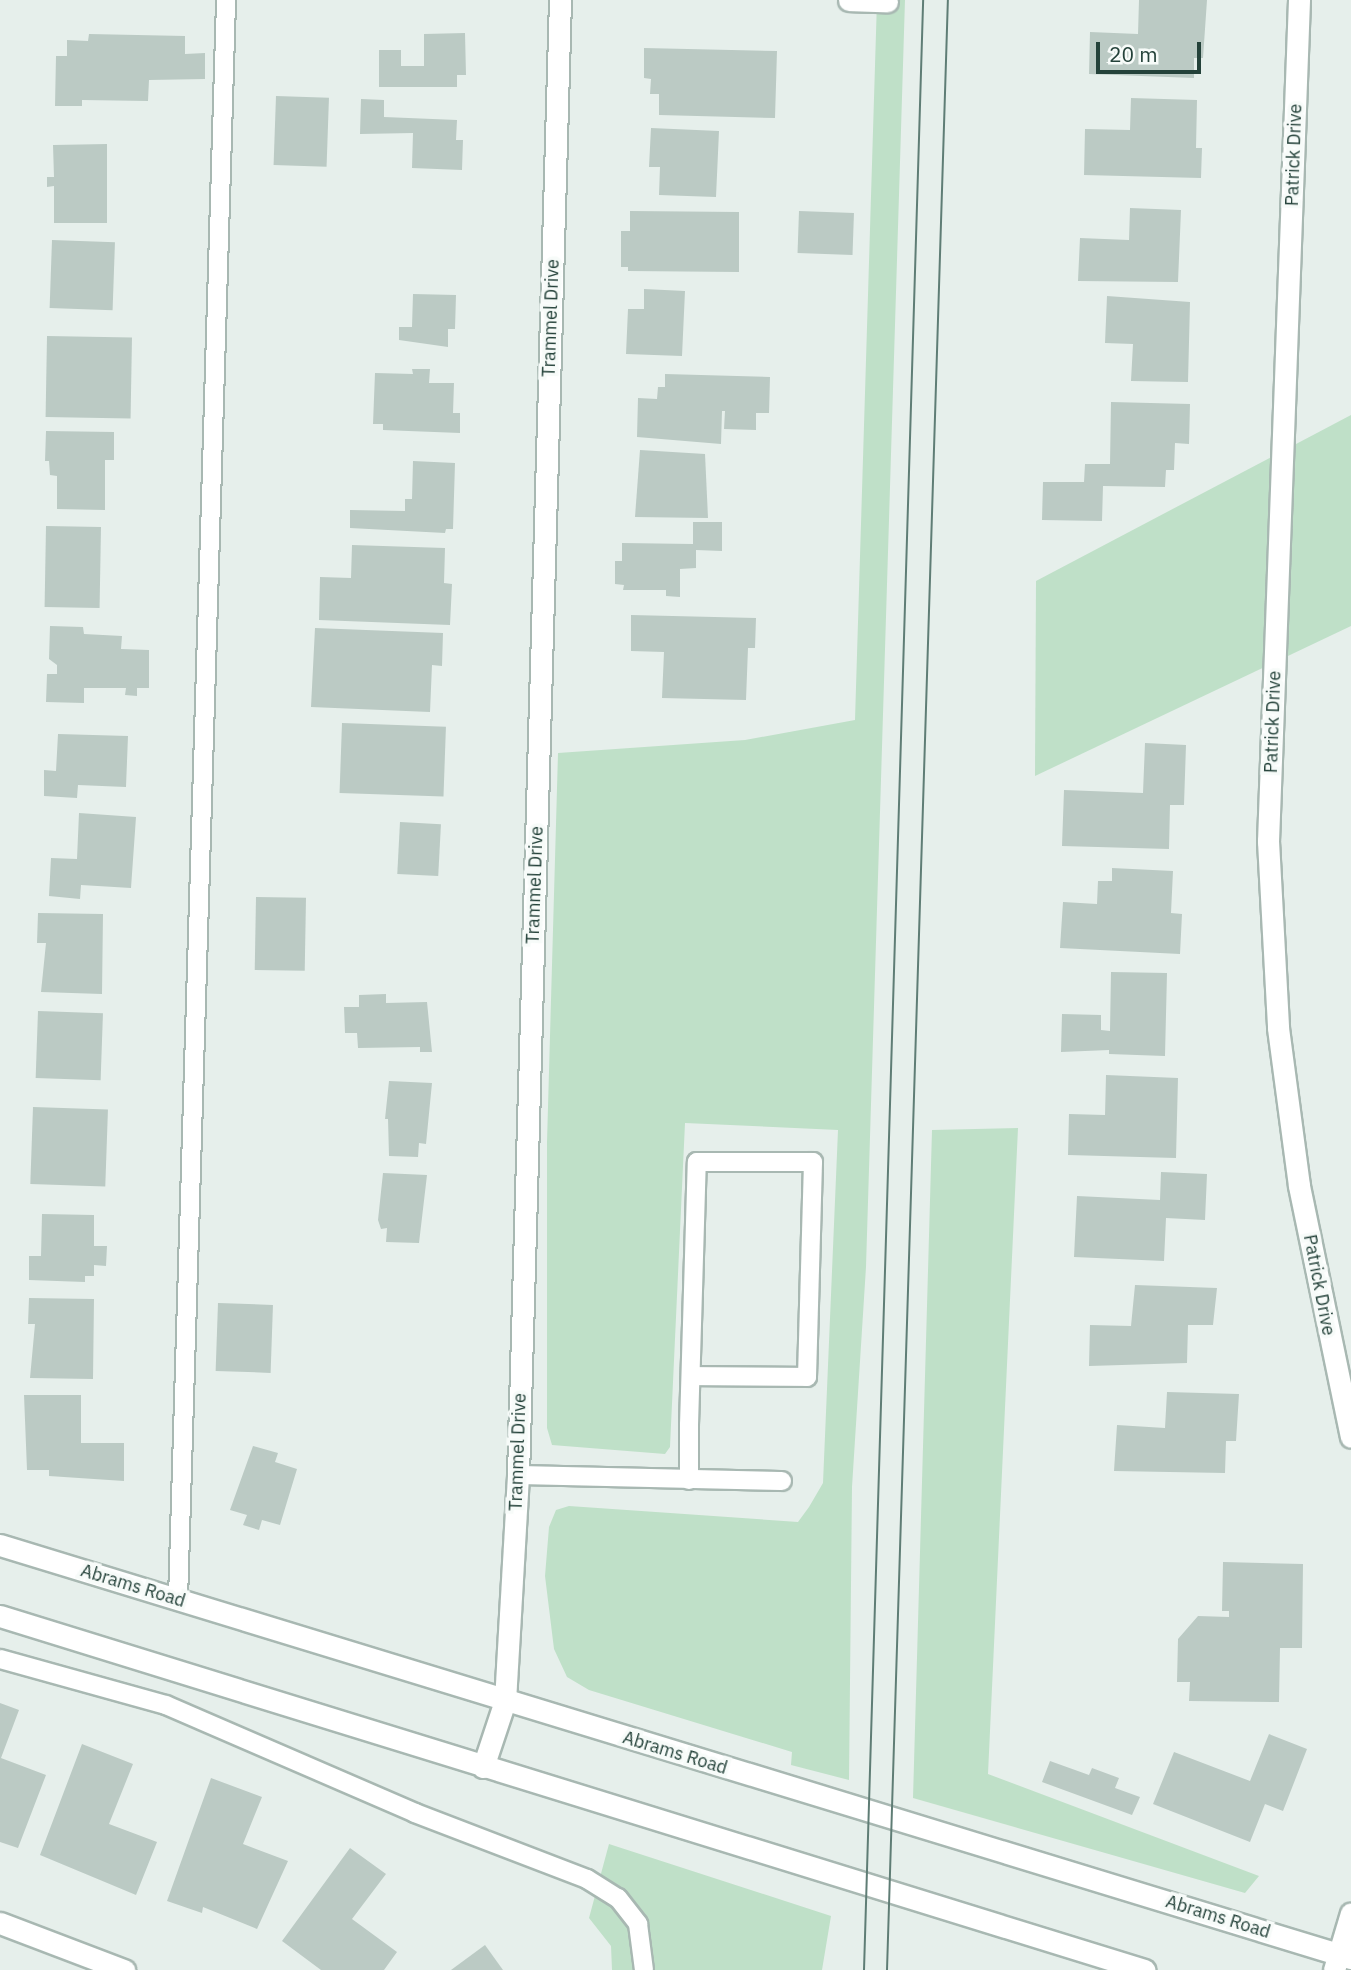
<!DOCTYPE html>
<html>
<head>
<meta charset="utf-8">
<style>
  body { margin:0 }
  #map { position:relative; width:1351px; height:1970px; overflow:hidden; background:#e6efeb; font-family:"IBM Plex Sans",sans-serif }
  div>[style] { position:absolute }
  [style*='--x'] { left:calc(var(--x)*1px); top:calc(var(--y)*1px); width:calc(var(--w)*1px); rotate:calc(var(--a)*1deg) }
  .green>* { inset:0; background:#bfe0c8 }
  .building>* { inset:0; background:#bbcac4; transform-origin:0 0 }
  .roads { filter:drop-shadow(2px 0 #a8b8b2) drop-shadow(-2px 0 #a8b8b2) drop-shadow(0 2px #a8b8b2) drop-shadow(0 -2px #a8b8b2) }
  .lane>* { height:18px; margin:-9px; padding:0 9px; transform-origin:9px; border-radius:9px; background:#fff }
  .street>* { height:21px; margin:-10.5px; padding:0 10.5px; transform-origin:10.5px; border-radius:10.5px; background:#fff }
  .secondary>* { height:21px; margin:-10.5px; padding:0 10.5px; transform-origin:10.5px; border-radius:10.5px; background:#fff }
  .tram>* { height:2px; margin:-1px; padding:0 1px; transform-origin:1px; border-radius:1px; background:#5f7d75 }
  span { translate:-50% -50%; white-space:nowrap; text-align:center; line-height:1.15; -webkit-text-stroke:7px #f7fbf9; paint-order:stroke }
  .street-label { font-size:18px; color:#24423a }
  .scale { position:absolute; left:1096px; top:42px; width:105px; height:32px; box-sizing:border-box; border:4px solid #24423a; border-top:0; padding-left:9px; font-size:21px; line-height:24px; white-space:nowrap; color:#24423a; -webkit-text-stroke:5px #f7fbf9; paint-order:stroke }
</style>
</head>
<body>
<div id="map">
  <div class="green">
    <i style="clip-path:polygon(877px 0,905px 0,866px 1267px,852px 1487px,849px 1780px,791px 1765px,792px 1752px,589px 1690px,567px 1677px,554px 1649px,545px 1576px,549px 1527px,556px 1510px,569px 1506px,798px 1522px,809px 1507px,823px 1483px,838px 1130px,685px 1123px,670px 1447px,665px 1454px,552px 1445px,547px 1428px,547px 1142px,558px 753px,745px 740px,855px 720px)"></i>
    <i style="clip-path:polygon(1351px 415px,1351px 626px,1035px 776px,1036px 581px)"></i>
    <i style="clip-path:polygon(1018px 1128px,988px 1774px,1259px 1876px,1245px 1893px,913px 1798px,932px 1130px)"></i>
    <i style="clip-path:polygon(609px 1844px,831px 1916px,822px 1970px,612px 1970px,611px 1946px,589px 1918px)"></i>
  </div>
  <div class="building">
    <i style="clip-path:polygon(1139px 0,1207px 0,1203px 58px,1194px 58px,1194px 78px,1089px 74px,1090px 32px,1138px 34px)"></i>
    <i style="clip-path:polygon(465px 33px,466px 75px,457px 75px,457px 87px,379px 87px,379px 50px,401px 50px,401px 66px,424px 66px,424px 34px)"></i>
    <i style="clip-path:polygon(89px 34px,185px 36px,185px 54px,205px 53px,205px 79px,149px 80px,148px 101px,82px 100px,82px 106px,55px 106px,56px 56px,67px 56px,67px 40px,88px 41px)"></i>
    <i style="clip-path:polygon(644px 48px,777px 51px,775px 118px,659px 115px,659px 94px,650px 94px,651px 79px,644px 78px)"></i>
    <i style="left:276px;top:96px;width:53px;height:69px;rotate:2deg"></i>
    <i style="clip-path:polygon(1131px 98px,1197px 100px,1196px 148px,1202px 148px,1201px 178px,1084px 175px,1085px 129px,1130px 130px)"></i>
    <i style="clip-path:polygon(361px 99px,384px 100px,384px 117px,457px 120px,456px 140px,463px 140px,462px 170px,412px 168px,413px 133px,360px 134px)"></i>
    <i style="clip-path:polygon(651px 128px,719px 131px,716px 197px,659px 195px,660px 167px,649px 167px)"></i>
    <i style="clip-path:polygon(107px 144px,107px 223px,54px 223px,54px 186px,47px 187px,47px 177px,54px 177px,53px 145px)"></i>
    <i style="clip-path:polygon(1130px 208px,1181px 210px,1178px 282px,1078px 281px,1080px 238px,1129px 240px)"></i>
    <i style="clip-path:polygon(630px 211px,739px 212px,739px 272px,628px 271px,628px 267px,621px 267px,621px 231px,630px 231px)"></i>
    <i style="left:799px;top:211px;width:55px;height:42px;rotate:2deg"></i>
    <i style="left:52px;top:240px;width:63px;height:68px;rotate:2deg"></i>
    <i style="clip-path:polygon(644px 289px,685px 291px,682px 356px,626px 354px,628px 309px,644px 309px)"></i>
    <i style="clip-path:polygon(413px 294px,456px 295px,455px 329px,448px 329px,448px 347px,399px 340px,399px 327px,412px 327px)"></i>
    <i style="clip-path:polygon(1107px 296px,1190px 302px,1188px 382px,1131px 381px,1133px 344px,1105px 343px)"></i>
    <i style="left:47px;top:336px;width:85px;height:81px;rotate:1deg"></i>
    <i style="clip-path:polygon(412px 369px,430px 369px,429px 383px,454px 383px,453px 413px,460px 413px,460px 433px,383px 430px,383px 424px,373px 424px,375px 373px,413px 374px)"></i>
    <i style="clip-path:polygon(665px 374px,770px 377px,769px 413px,756px 413px,756px 430px,724px 429px,725px 411px,722px 411px,721px 444px,637px 437px,638px 398px,657px 399px,658px 387px,665px 387px)"></i>
    <i style="clip-path:polygon(1111px 402px,1190px 404px,1189px 444px,1175px 443px,1174px 470px,1166px 470px,1165px 487px,1103px 486px,1102px 521px,1042px 520px,1043px 482px,1084px 482px,1085px 464px,1110px 464px)"></i>
    <i style="clip-path:polygon(46px 431px,114px 432px,114px 460px,105px 460px,105px 510px,57px 509px,57px 476px,50px 475px,49px 461px,45px 461px)"></i>
    <i style="clip-path:polygon(640px 450px,705px 454px,708px 518px,635px 517px)"></i>
    <i style="clip-path:polygon(413px 461px,455px 463px,453px 529px,446px 529px,445px 533px,350px 528px,350px 510px,405px 511px,405px 499px,412px 499px)"></i>
    <i style="clip-path:polygon(693px 522px,722px 522px,722px 551px,696px 550px,696px 568px,680px 569px,680px 597px,666px 596px,666px 590px,623px 590px,624px 585px,615px 584px,615px 561px,622px 561px,622px 543px,693px 544px)"></i>
    <i style="left:46px;top:526px;width:55px;height:81px;rotate:1deg"></i>
    <i style="clip-path:polygon(352px 545px,445px 548px,444px 583px,452px 584px,450px 625px,319px 620px,320px 577px,351px 578px)"></i>
    <i style="clip-path:polygon(631px 615px,756px 618px,755px 648px,748px 648px,746px 700px,662px 698px,664px 652px,631px 651px)"></i>
    <i style="clip-path:polygon(50px 626px,83px 627px,84px 634px,122px 636px,121px 649px,149px 650px,149px 688px,137px 688px,137px 696px,125px 695px,126px 688px,84px 688px,84px 703px,46px 702px,47px 674px,57px 674px,57px 665px,49px 659px)"></i>
    <i style="clip-path:polygon(315px 628px,443px 633px,442px 666px,432px 665px,430px 712px,311px 707px)"></i>
    <i style="left:342px;top:723px;width:104px;height:70px;rotate:2deg"></i>
    <i style="clip-path:polygon(58px 734px,128px 736px,126px 787px,78px 785px,77px 798px,44px 796px,44px 770px,56px 771px)"></i>
    <i style="clip-path:polygon(1145px 743px,1186px 745px,1184px 805px,1170px 805px,1169px 849px,1062px 846px,1064px 790px,1143px 793px)"></i>
    <i style="clip-path:polygon(79px 813px,136px 817px,131px 888px,81px 885px,80px 899px,49px 896px,51px 858px,77px 859px)"></i>
    <i style="left:400px;top:822px;width:41px;height:52px;rotate:3deg"></i>
    <i style="clip-path:polygon(1112px 868px,1173px 871px,1171px 913px,1182px 914px,1180px 954px,1060px 948px,1063px 902px,1097px 904px,1098px 881px,1112px 881px)"></i>
    <i style="left:256px;top:897px;width:50px;height:73px;rotate:1deg"></i>
    <i style="clip-path:polygon(38px 913px,103px 914px,102px 994px,41px 992px,46px 943px,37px 943px)"></i>
    <i style="clip-path:polygon(1111px 972px,1167px 973px,1165px 1056px,1109px 1054px,1109px 1050px,1061px 1052px,1062px 1014px,1101px 1015px,1101px 1030px,1110px 1031px)"></i>
    <i style="clip-path:polygon(386px 994px,386px 1003px,427px 1002px,432px 1052px,420px 1052px,420px 1047px,358px 1048px,357px 1033px,345px 1033px,344px 1007px,359px 1007px,359px 995px)"></i>
    <i style="left:38px;top:1011px;width:65px;height:67px;rotate:2deg"></i>
    <i style="clip-path:polygon(1106px 1075px,1178px 1078px,1176px 1158px,1068px 1155px,1069px 1114px,1105px 1115px)"></i>
    <i style="clip-path:polygon(389px 1081px,432px 1083px,426px 1144px,419px 1143px,418px 1157px,389px 1156px,388px 1119px,385px 1119px)"></i>
    <i style="left:33px;top:1107px;width:75px;height:77px;rotate:2deg"></i>
    <i style="clip-path:polygon(1161px 1172px,1207px 1174px,1205px 1220px,1166px 1218px,1164px 1261px,1074px 1257px,1077px 1196px,1160px 1200px)"></i>
    <i style="clip-path:polygon(383px 1173px,427px 1175px,419px 1243px,386px 1242px,387px 1228px,381px 1229px,378px 1220px)"></i>
    <i style="clip-path:polygon(42px 1214px,94px 1215px,94px 1246px,107px 1246px,106px 1266px,94px 1265px,94px 1276px,85px 1276px,85px 1282px,29px 1280px,29px 1256px,41px 1256px)"></i>
    <i style="clip-path:polygon(1135px 1285px,1217px 1288px,1213px 1325px,1188px 1325px,1187px 1363px,1089px 1366px,1090px 1325px,1131px 1326px)"></i>
    <i style="clip-path:polygon(29px 1298px,94px 1299px,93px 1379px,30px 1378px,35px 1324px,28px 1324px)"></i>
    <i style="left:218px;top:1303px;width:55px;height:68px;rotate:2deg"></i>
    <i style="clip-path:polygon(1167px 1392px,1239px 1394px,1236px 1441px,1226px 1441px,1225px 1473px,1114px 1471px,1117px 1425px,1165px 1428px)"></i>
    <i style="clip-path:polygon(24px 1395px,81px 1395px,81px 1443px,124px 1443px,124px 1481px,49px 1476px,49px 1470px,27px 1470px)"></i>
    <i style="clip-path:polygon(253px 1446px,278px 1453px,275px 1462px,297px 1469px,280px 1525px,262px 1520px,259px 1530px,243px 1525px,247px 1515px,230px 1510px)"></i>
    <i style="clip-path:polygon(1223px 1562px,1303px 1564px,1302px 1648px,1280px 1648px,1279px 1702px,1189px 1701px,1190px 1682px,1177px 1682px,1178px 1639px,1198px 1616px,1229px 1617px,1229px 1611px,1222px 1611px)"></i>
    <i style="clip-path:polygon(0 1703px,19px 1710px,1px 1758px,46px 1775px,18px 1848px,0 1842px)"></i>
    <i style="clip-path:polygon(1269px 1734px,1307px 1749px,1283px 1811px,1265px 1804px,1250px 1842px,1153px 1804px,1174px 1752px,1250px 1781px)"></i>
    <i style="clip-path:polygon(82px 1744px,133px 1764px,109px 1824px,157px 1842px,136px 1895px,40px 1855px)"></i>
    <i style="clip-path:polygon(1050px 1761px,1089px 1775px,1092px 1768px,1119px 1778px,1115px 1788px,1140px 1797px,1132px 1815px,1042px 1782px)"></i>
    <i style="clip-path:polygon(211px 1778px,262px 1797px,243px 1844px,288px 1861px,257px 1929px,203px 1907px,202px 1913px,167px 1901px)"></i>
    <i style="clip-path:polygon(350px 1848px,386px 1874px,352px 1919px,397px 1952px,384px 1970px,321px 1970px,282px 1941px)"></i>
    <i style="clip-path:polygon(485px 1945px,503px 1970px,451px 1970px)"></i>
  </div>
  <div class="roads">
    <div class="lane">
      <i style="--x:518;--y:1475;--w:264;--a:1.3"></i>
      <i style="--x:689;--y:1480;--w:55;--a:-90"></i>
      <i style="--x:689;--y:1425;--w:263;--a:-88.3"></i>
      <i style="--x:697;--y:1162;--w:116;--a:0"></i>
      <i style="--x:813;--y:1162;--w:215;--a:91.6"></i>
      <i style="--x:807;--y:1377;--w:116;--a:-179.5"></i>
      <i style="--x:178;--y:1600;--w:1601;--a:-88.28"></i>
      <i style="--x:0;--y:1659;--w:172;--a:15.5"></i>
      <i style="--x:166;--y:1705;--w:271;--a:23.4"></i>
      <i style="--x:415;--y:1813;--w:184;--a:21"></i>
      <i style="--x:587;--y:1879;--w:36;--a:32"></i>
      <i style="--x:618;--y:1898;--w:33;--a:52"></i>
      <i style="--x:638;--y:1924;--w:46;--a:82.6"></i>
    </div>
    <div class="street">
      <i style="--x:849;--y:0;--w:38;--a:2"></i>
      <i style="--x:1299;--y:0;--w:842;--a:92.11"></i>
      <i style="--x:1268;--y:841;--w:187;--a:86.9"></i>
      <i style="--x:1278;--y:1028;--w:159;--a:82.4"></i>
      <i style="--x:1299;--y:1186;--w:256;--a:78.3"></i>
      <i style="--x:0;--y:1923;--w:133;--a:20.8"></i>
      <i style="--x:1334;--y:1970;--w:59;--a:-73.4"></i>
    </div>
    <div class="secondary">
      <i style="--x:0;--y:1545;--w:1413;--a:17"></i>
      <i style="--x:0;--y:1616;--w:1198;--a:17.19"></i>
      <i style="--x:483;--y:1767;--w:70;--a:-71.6"></i>
      <i style="--x:505;--y:1701;--w:226;--a:-86.7"></i>
      <i style="--x:518;--y:1475;--w:1476;--a:-88.37"></i>
    </div>
  </div>
  <div class="tram">
    <i style="--x:864;--y:1970;--w:1971;--a:-88.28"></i>
    <i style="--x:887;--y:1970;--w:1971;--a:-88.23"></i>
  </div>
  <div class="street-label">
    <span style="left:1294px;top:155px;rotate:-88deg">Patrick Drive</span>
    <span style="left:551px;top:318px;rotate:-88deg">Trammel Drive</span>
    <span style="left:1273px;top:722px;rotate:-88deg">Patrick Drive</span>
    <span style="left:535px;top:885px;rotate:-88deg">Trammel Drive</span>
    <span style="left:1319px;top:1285px;rotate:79deg">Patrick Drive</span>
    <span style="left:518px;top:1452px;rotate:-88deg">Trammel Drive</span>
    <span style="left:133px;top:1586px;rotate:17deg">Abrams Road</span>
    <span style="left:675px;top:1753px;rotate:17deg">Abrams Road</span>
    <span style="left:1218px;top:1917px;rotate:17deg">Abrams Road</span>
  </div>
  <div class="scale">20 m</div>
</div>
</body>
</html>
